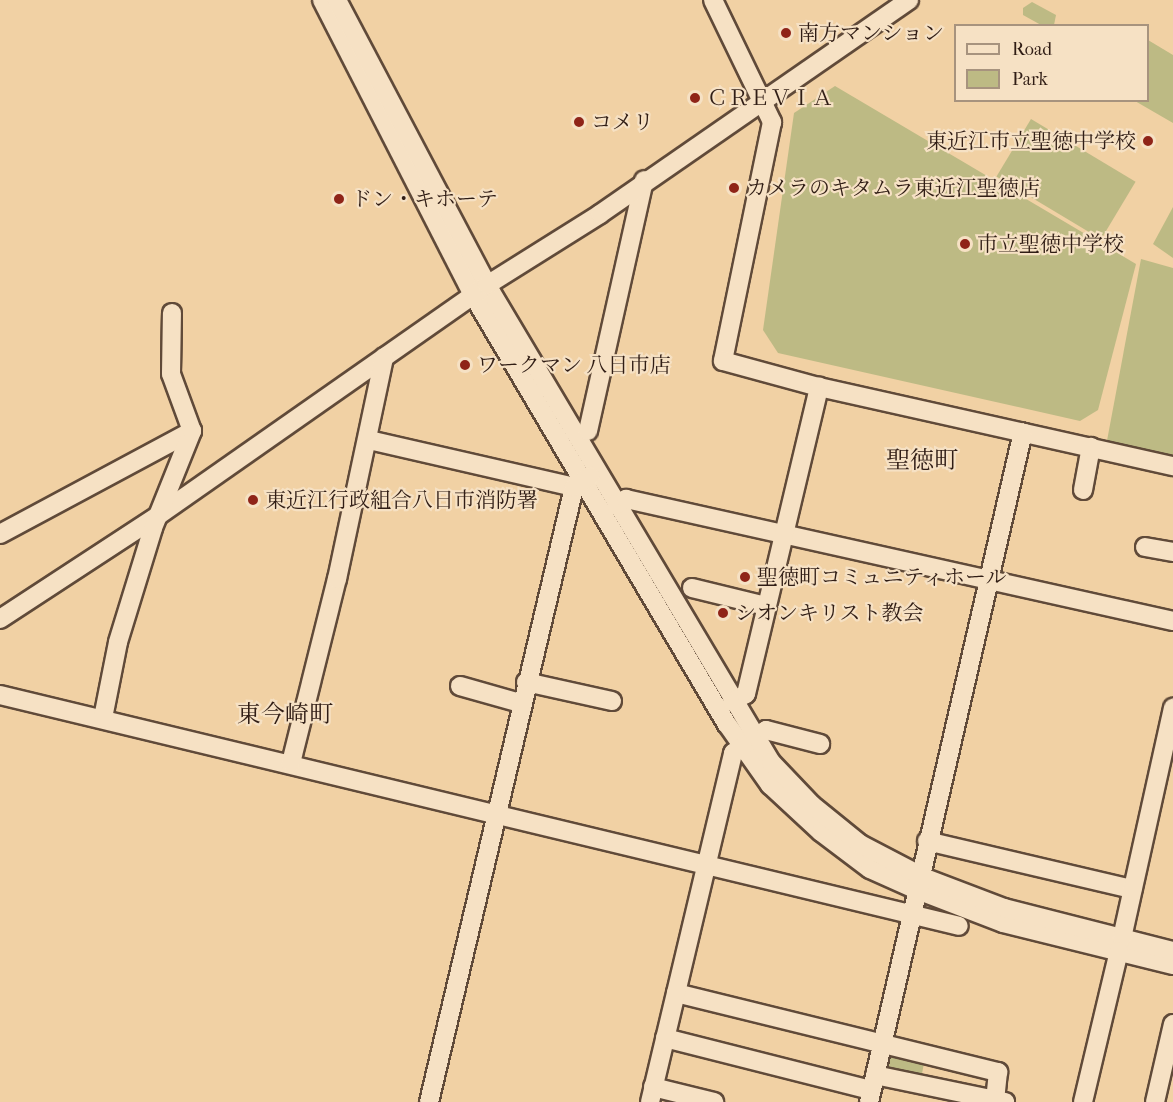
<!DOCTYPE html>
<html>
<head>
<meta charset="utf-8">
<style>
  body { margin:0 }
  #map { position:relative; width:1173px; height:1102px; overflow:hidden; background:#f1d1a4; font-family:"IM FELL French Canon","Noto Serif JP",serif }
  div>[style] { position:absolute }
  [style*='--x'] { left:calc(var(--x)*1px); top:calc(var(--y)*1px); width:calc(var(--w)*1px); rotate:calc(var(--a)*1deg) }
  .green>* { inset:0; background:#bdba84; transform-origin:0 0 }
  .roads { filter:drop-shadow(2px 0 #604a39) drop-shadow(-2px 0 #604a39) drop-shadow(0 2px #604a39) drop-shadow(0 -2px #604a39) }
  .minor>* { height:18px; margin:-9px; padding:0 9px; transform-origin:9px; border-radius:9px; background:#f6e1c4 }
  .dots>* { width:16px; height:16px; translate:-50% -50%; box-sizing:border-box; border:3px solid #f6e1c4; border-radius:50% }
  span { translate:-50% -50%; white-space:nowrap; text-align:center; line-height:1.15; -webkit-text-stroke:4.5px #f6e1c4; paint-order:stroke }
  .poi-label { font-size:21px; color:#301d15 }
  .left { translate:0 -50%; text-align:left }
  .right { translate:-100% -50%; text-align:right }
  .quarter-label { font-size:24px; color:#301d15 }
  .legend { position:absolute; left:954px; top:24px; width:195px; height:78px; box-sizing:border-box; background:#f6e1c4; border:2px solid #a7937e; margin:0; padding:8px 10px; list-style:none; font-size:18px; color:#301d15 }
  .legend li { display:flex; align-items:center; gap:12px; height:30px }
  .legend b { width:30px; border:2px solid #a7937e }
</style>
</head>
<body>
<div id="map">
  <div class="green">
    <i style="clip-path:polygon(1032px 2px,1056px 15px,1054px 25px,1041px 25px,1023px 15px,1023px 8px)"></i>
    <i style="clip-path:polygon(1148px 40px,1173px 55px,1173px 123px,1135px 101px,1148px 100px)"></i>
    <i style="clip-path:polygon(835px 86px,1136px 264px,1098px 410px,1080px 421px,778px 353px,763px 330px,794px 113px)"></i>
    <i style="left:1031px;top:119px;width:122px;height:67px;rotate:31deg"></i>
    <i style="clip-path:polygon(1173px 207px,1173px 258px,1153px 244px)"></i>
    <i style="clip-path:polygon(1141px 259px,1173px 268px,1173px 458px,1106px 446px)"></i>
    <i style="left:885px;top:1049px;width:41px;height:21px;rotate:11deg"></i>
  </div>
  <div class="roads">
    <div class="minor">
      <i style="--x:322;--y:0;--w:331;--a:62.9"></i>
      <i style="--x:473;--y:295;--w:499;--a:59.4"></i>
      <i style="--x:727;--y:724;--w:75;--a:54.8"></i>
      <i style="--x:770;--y:785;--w:69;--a:42.7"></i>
      <i style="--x:821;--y:832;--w:61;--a:37.1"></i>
      <i style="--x:870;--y:869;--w:49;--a:24"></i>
      <i style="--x:915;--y:889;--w:94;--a:21.1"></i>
      <i style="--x:1003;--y:923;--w:175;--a:13.9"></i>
      <i style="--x:337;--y:0;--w:322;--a:62.2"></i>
      <i style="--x:487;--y:285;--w:555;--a:59.23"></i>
      <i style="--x:771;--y:762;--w:59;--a:46.4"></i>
      <i style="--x:812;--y:805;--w:62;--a:39.1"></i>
      <i style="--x:860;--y:844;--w:73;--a:27.6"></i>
      <i style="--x:925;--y:878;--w:85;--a:20.8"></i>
      <i style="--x:1004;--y:908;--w:174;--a:14.3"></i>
      <i style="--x:713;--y:0;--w:136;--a:64.2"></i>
      <i style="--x:772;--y:122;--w:244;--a:101.6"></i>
      <i style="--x:723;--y:361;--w:99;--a:15.2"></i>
      <i style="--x:819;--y:387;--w:363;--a:12.6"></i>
      <i style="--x:588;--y:431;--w:257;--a:-77.4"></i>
      <i style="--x:369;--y:440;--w:210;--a:12.9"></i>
      <i style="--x:1083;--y:490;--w:44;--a:-79.5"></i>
      <i style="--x:616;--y:505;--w:12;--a:-31"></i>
      <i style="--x:626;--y:499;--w:560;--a:12.57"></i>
      <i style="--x:0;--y:534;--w:218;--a:-28.2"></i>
      <i style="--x:1145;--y:547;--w:28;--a:10"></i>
      <i style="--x:692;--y:588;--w:76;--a:13.7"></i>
      <i style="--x:0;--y:619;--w:190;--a:-33.2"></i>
      <i style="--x:159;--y:515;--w:401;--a:-35"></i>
      <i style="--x:487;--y:285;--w:133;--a:-32.1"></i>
      <i style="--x:600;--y:214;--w:376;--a:-34.7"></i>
      <i style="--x:526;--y:682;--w:88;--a:12.5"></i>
      <i style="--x:460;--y:686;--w:62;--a:15.8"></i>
      <i style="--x:0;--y:695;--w:986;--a:13.54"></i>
      <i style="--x:732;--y:702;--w:16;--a:-30"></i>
      <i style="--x:746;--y:694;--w:316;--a:-76.6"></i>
      <i style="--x:103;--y:718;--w:77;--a:-78.8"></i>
      <i style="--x:118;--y:642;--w:119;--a:-72.9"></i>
      <i style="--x:153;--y:528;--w:105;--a:-68.1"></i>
      <i style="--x:192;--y:431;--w:61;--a:-110.2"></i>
      <i style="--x:171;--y:374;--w:61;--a:-89.1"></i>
      <i style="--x:755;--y:737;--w:13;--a:-32"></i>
      <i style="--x:766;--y:730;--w:56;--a:14.5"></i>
      <i style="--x:291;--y:763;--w:190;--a:-76"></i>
      <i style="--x:337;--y:579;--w:227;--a:-78"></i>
      <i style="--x:927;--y:841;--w:211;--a:13.2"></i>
      <i style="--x:1122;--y:938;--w:236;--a:-77.5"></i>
      <i style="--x:676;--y:993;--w:332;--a:13.8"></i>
      <i style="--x:998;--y:1072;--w:27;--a:96"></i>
      <i style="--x:665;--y:1038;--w:212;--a:14.2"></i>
      <i style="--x:875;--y:1075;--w:133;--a:11.7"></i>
      <i style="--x:653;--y:1087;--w:63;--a:13.8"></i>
      <i style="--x:429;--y:1102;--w:632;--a:-76.73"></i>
      <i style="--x:574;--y:487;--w:20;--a:-33"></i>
      <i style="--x:650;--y:1102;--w:359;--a:-76.6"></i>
      <i style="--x:733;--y:753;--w:12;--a:-35"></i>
      <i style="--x:869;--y:1102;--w:687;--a:-77.06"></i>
      <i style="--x:1083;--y:1102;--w:155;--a:-76.6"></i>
      <i style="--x:1155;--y:1102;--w:80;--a:-77"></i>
    </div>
  </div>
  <div class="dots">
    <i style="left:786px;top:33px;background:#8f2418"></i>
    <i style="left:695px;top:98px;background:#8f2418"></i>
    <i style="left:579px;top:122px;background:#8f2418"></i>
    <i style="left:1148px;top:141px;background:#8f2418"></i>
    <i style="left:734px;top:188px;background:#8f2418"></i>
    <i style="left:339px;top:199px;background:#8f2418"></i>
    <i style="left:965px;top:244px;background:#8f2418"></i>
    <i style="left:465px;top:365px;background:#8f2418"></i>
    <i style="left:253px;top:500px;background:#8f2418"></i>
    <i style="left:745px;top:577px;background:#8f2418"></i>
    <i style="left:723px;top:613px;background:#8f2418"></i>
  </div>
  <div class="poi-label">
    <span class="left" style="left:798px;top:33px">南方マンション</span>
    <span class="left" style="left:707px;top:98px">ＣＲＥＶＩＡ</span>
    <span class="left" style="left:591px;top:122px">コメリ</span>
    <span class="right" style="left:1136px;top:141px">東近江市立聖徳中学校</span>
    <span class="left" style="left:746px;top:188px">カメラのキタムラ東近江聖徳店</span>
    <span class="left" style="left:351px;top:199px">ドン・キホーテ</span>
    <span class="left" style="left:977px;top:244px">市立聖徳中学校</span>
    <span class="left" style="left:477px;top:365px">ワークマン 八日市店</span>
    <span class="left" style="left:265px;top:500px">東近江行政組合八日市消防署</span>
    <span class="left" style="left:757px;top:577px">聖徳町コミュニティホール</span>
    <span class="left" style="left:735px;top:613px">シオンキリスト教会</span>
  </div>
  <div class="quarter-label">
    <span style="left:922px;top:461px">聖徳町</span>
    <span style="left:285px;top:715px">東今崎町</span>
  </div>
  <ul class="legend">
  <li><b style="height:8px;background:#f6e1c4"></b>Road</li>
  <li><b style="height:16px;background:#bdba84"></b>Park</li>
  </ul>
</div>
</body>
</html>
